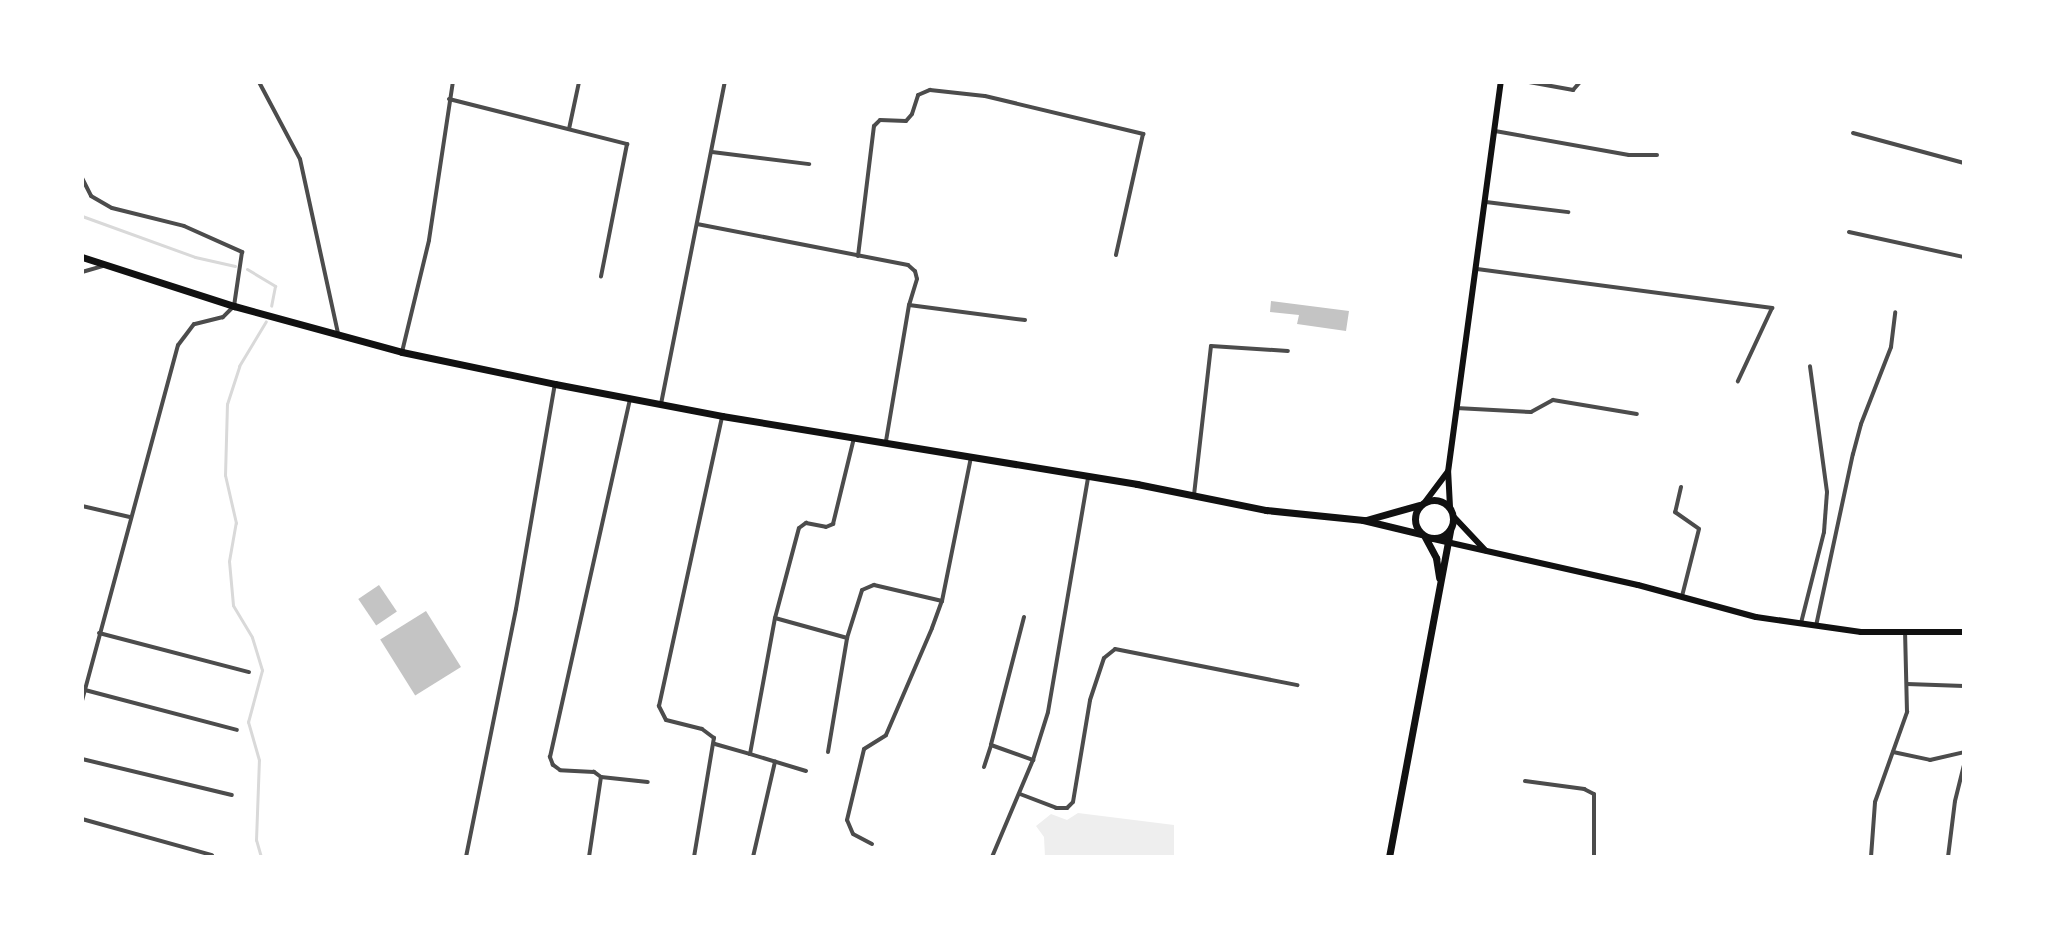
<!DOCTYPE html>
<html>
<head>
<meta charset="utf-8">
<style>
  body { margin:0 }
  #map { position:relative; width:2046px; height:939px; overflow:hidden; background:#fff; font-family:"Nunito Sans",sans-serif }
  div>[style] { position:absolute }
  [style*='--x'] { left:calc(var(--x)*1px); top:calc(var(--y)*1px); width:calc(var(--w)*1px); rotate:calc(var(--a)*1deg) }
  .green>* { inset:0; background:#eee }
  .stream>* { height:3px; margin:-1.5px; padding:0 1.5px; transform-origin:1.5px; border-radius:1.5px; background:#d9d9d9 }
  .building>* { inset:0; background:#c4c4c4; transform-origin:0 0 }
  .minor>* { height:4px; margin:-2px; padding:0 2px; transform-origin:2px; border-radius:2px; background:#4c4c4c }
  .secondary>* { height:6px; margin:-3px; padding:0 3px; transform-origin:3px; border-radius:3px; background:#111 }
  .primary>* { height:7px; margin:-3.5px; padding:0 3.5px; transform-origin:3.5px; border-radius:3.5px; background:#111 }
  .primary>.ring { margin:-3.5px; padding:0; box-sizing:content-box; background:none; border:7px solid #111; border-radius:50% }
  span { translate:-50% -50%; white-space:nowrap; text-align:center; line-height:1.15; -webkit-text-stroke:8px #fff; paint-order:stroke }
  .frame { position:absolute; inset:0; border:84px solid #fff; pointer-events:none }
</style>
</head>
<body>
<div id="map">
  <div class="green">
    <i style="clip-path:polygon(1078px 813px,1174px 825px,1174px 857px,1045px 857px,1044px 837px,1036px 826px,1051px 814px,1067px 820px)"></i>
  </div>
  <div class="stream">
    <i style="--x:82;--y:216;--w:120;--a:19.9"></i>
    <i style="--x:195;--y:257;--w:41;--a:12.7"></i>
    <i style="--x:247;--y:269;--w:33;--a:31"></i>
    <i style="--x:275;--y:286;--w:20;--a:101"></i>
    <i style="--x:261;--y:857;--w:18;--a:-106"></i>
    <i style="--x:256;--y:840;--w:80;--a:-87.9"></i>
    <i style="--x:259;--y:760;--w:40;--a:-106"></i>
    <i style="--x:248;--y:722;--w:54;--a:-74.9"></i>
    <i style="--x:262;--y:670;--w:34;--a:-107"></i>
    <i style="--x:252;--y:637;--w:37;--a:-121"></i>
    <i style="--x:233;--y:605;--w:44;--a:-95.2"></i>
    <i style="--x:229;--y:561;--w:39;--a:-80"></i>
    <i style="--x:236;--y:523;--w:49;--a:-102.9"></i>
    <i style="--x:225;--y:475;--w:71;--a:-88.4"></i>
    <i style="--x:227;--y:404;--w:40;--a:-72"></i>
    <i style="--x:239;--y:366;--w:52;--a:-59"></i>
  </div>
  <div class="building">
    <i style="clip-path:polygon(1271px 301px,1349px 311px,1346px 331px,1297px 324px,1299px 315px,1270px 312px)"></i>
    <i style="left:379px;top:585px;width:32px;height:25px;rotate:56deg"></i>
    <i style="left:426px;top:611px;width:66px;height:54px;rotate:58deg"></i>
  </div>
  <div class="minor">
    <i style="--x:259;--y:82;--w:87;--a:62"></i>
    <i style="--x:300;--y:159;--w:178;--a:77.7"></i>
    <i style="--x:1529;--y:82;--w:45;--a:10.3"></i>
    <i style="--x:1573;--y:90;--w:11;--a:-49"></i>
    <i style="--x:449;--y:99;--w:184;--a:14.2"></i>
    <i style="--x:627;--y:144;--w:135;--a:101.1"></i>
    <i style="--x:569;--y:129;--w:48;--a:-78"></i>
    <i style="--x:1495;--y:131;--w:136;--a:10.2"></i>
    <i style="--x:1629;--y:155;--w:28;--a:0"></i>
    <i style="--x:1853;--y:133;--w:115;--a:15.1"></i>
    <i style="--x:712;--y:152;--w:98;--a:7.1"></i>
    <i style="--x:82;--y:178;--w:20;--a:63"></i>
    <i style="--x:91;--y:196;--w:24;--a:30"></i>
    <i style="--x:112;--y:208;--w:74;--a:14"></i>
    <i style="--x:184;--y:226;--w:64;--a:24.1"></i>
    <i style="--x:242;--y:252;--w:55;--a:98.4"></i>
    <i style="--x:234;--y:306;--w:16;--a:135"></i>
    <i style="--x:223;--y:317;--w:30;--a:166"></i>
    <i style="--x:194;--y:324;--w:26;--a:127"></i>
    <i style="--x:178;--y:345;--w:369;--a:105.1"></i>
    <i style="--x:1486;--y:202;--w:83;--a:7"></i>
    <i style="--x:697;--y:224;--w:215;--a:11"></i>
    <i style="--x:908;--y:265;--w:9;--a:41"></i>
    <i style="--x:915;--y:271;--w:8;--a:76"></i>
    <i style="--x:917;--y:279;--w:27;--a:107"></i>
    <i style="--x:909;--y:305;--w:117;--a:7.4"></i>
    <i style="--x:1849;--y:232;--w:118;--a:12.3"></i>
    <i style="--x:858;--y:256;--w:131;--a:-83"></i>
    <i style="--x:874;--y:126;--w:8;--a:-45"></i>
    <i style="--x:880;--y:120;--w:26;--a:2"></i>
    <i style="--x:906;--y:121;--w:9;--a:-49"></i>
    <i style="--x:912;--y:114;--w:20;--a:-72"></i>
    <i style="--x:918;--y:95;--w:13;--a:-23"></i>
    <i style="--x:930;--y:90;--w:55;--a:6.2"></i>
    <i style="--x:985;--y:96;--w:163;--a:13.5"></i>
    <i style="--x:1143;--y:134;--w:124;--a:102.6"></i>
    <i style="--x:1477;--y:269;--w:298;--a:7.5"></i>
    <i style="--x:1772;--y:308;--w:81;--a:115"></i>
    <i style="--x:82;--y:272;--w:25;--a:-16"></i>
    <i style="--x:402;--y:352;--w:115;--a:-76.4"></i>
    <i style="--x:429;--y:240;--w:160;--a:-81.4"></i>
    <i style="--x:661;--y:404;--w:328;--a:-78.8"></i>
    <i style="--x:1456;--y:408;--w:75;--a:3.1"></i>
    <i style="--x:1531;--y:412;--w:25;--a:-29"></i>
    <i style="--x:1553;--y:400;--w:85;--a:9.5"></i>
    <i style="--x:886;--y:441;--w:138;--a:-80.4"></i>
    <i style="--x:1681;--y:487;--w:26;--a:103"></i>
    <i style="--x:1675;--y:512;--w:29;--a:35"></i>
    <i style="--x:1699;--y:529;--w:69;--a:104.2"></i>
    <i style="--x:1194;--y:495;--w:150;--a:-83.5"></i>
    <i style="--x:1211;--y:346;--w:77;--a:3.7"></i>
    <i style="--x:82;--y:506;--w:49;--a:12.9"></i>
    <i style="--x:1024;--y:617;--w:132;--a:104.5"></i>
    <i style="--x:991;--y:745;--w:45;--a:19.7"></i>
    <i style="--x:775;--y:618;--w:75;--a:15.5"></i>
    <i style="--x:1801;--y:623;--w:94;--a:-75.8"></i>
    <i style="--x:1824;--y:532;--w:40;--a:-85.7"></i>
    <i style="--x:1827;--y:492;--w:127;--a:-97.7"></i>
    <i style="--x:1816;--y:626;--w:176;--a:-77.9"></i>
    <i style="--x:1853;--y:454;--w:31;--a:-75"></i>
    <i style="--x:1861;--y:424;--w:83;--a:-68.7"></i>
    <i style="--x:1891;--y:347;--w:35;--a:-83"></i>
    <i style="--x:99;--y:633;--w:155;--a:14.6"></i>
    <i style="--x:1907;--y:684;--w:57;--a:2"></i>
    <i style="--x:85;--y:690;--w:157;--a:14.7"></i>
    <i style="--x:715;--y:744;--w:36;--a:16"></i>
    <i style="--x:828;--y:752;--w:116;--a:-80.5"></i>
    <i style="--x:847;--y:638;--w:50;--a:-72.6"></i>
    <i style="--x:862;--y:590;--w:13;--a:-23"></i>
    <i style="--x:874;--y:585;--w:70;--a:13.2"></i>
    <i style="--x:1893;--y:752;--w:38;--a:12"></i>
    <i style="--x:1930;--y:760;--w:35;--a:-13"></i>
    <i style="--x:82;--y:759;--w:154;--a:13.5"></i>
    <i style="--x:984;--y:767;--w:23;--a:-72"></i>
    <i style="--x:806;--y:771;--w:59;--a:-163.1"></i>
    <i style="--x:750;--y:754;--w:138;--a:-79.6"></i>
    <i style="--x:775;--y:618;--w:93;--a:-75.1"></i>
    <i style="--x:799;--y:528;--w:9;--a:-36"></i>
    <i style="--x:806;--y:523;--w:20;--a:11"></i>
    <i style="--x:826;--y:527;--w:8;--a:-23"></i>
    <i style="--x:833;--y:524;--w:89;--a:-76.3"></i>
    <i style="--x:601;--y:777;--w:47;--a:6.1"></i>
    <i style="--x:1525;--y:781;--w:60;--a:7.7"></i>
    <i style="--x:1584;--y:789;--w:11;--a:27"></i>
    <i style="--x:1594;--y:794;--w:63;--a:90"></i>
    <i style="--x:1020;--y:794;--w:39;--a:21"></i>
    <i style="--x:1056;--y:808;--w:11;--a:0"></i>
    <i style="--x:1067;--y:808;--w:8;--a:-45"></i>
    <i style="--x:1073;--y:802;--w:103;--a:-80.5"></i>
    <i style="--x:1090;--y:700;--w:44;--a:-71.6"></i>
    <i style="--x:1104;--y:658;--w:14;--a:-39"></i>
    <i style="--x:1115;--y:649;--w:186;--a:11.2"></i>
    <i style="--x:82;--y:819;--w:135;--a:15.5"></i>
    <i style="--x:872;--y:844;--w:21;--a:-152"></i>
    <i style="--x:853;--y:834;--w:15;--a:-113"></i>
    <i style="--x:847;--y:820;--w:73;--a:-76.5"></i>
    <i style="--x:864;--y:749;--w:26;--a:-32"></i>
    <i style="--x:886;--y:735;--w:116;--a:-66.7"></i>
    <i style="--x:932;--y:628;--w:29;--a:-70"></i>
    <i style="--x:942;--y:601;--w:147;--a:-78.6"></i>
    <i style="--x:466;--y:857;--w:253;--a:-78.6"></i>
    <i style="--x:516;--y:609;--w:228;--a:-80.2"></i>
    <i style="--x:589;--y:857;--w:81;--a:-81.5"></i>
    <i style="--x:601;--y:777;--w:9;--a:-144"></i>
    <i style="--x:594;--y:772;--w:34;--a:-177"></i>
    <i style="--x:560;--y:770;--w:9;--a:-144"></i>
    <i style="--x:553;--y:765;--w:9;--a:-111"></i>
    <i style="--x:550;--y:757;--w:368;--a:-77.4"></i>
    <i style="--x:694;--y:857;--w:121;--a:-80.5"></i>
    <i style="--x:714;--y:738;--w:15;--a:-143"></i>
    <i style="--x:702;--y:729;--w:37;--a:-166"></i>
    <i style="--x:666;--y:720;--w:16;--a:-117"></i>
    <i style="--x:659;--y:706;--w:296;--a:-77.7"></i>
    <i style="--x:753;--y:857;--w:98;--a:-77"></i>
    <i style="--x:992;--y:857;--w:105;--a:-67.1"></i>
    <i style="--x:1033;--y:760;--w:50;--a:-72.6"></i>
    <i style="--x:1048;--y:712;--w:237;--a:-80.3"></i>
    <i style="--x:1871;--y:857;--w:55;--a:-85.8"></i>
    <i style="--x:1875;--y:802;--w:96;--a:-70.4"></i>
    <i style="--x:1907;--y:712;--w:80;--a:-91.4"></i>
    <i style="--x:1948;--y:857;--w:56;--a:-82.9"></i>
    <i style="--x:1955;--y:801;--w:36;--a:-76"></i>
  </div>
  <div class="secondary">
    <i style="--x:1425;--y:502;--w:38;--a:-53"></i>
    <i style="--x:1450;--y:507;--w:35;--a:-93"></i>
    <i style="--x:1448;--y:472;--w:394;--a:-82.3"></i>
    <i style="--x:1453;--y:516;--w:47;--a:46.7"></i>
    <i style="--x:1429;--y:538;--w:214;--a:12.7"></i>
    <i style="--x:1638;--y:585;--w:122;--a:15.2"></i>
    <i style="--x:1756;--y:617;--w:106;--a:8.1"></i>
    <i style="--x:1861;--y:632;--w:103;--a:0"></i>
  </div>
  <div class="primary">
    <i style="--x:82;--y:257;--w:160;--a:17.9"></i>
    <i style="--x:234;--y:306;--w:174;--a:15.3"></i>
    <i style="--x:402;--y:352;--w:156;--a:11.8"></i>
    <i style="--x:555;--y:384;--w:170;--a:10.8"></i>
    <i style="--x:722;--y:416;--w:421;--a:9.3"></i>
    <i style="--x:1137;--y:484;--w:132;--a:11.4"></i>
    <i style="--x:1266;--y:510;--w:98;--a:5.9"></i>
    <i style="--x:1363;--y:520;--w:60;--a:13.6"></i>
    <i class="ring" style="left:1415px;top:500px;width:31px;height:31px"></i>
    <i style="--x:1366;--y:520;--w:55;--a:-15.8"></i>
    <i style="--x:1425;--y:537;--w:24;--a:62"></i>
    <i style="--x:1436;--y:558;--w:20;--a:81"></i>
    <i style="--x:1389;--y:857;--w:333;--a:-79.4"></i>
  </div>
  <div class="frame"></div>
</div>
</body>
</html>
